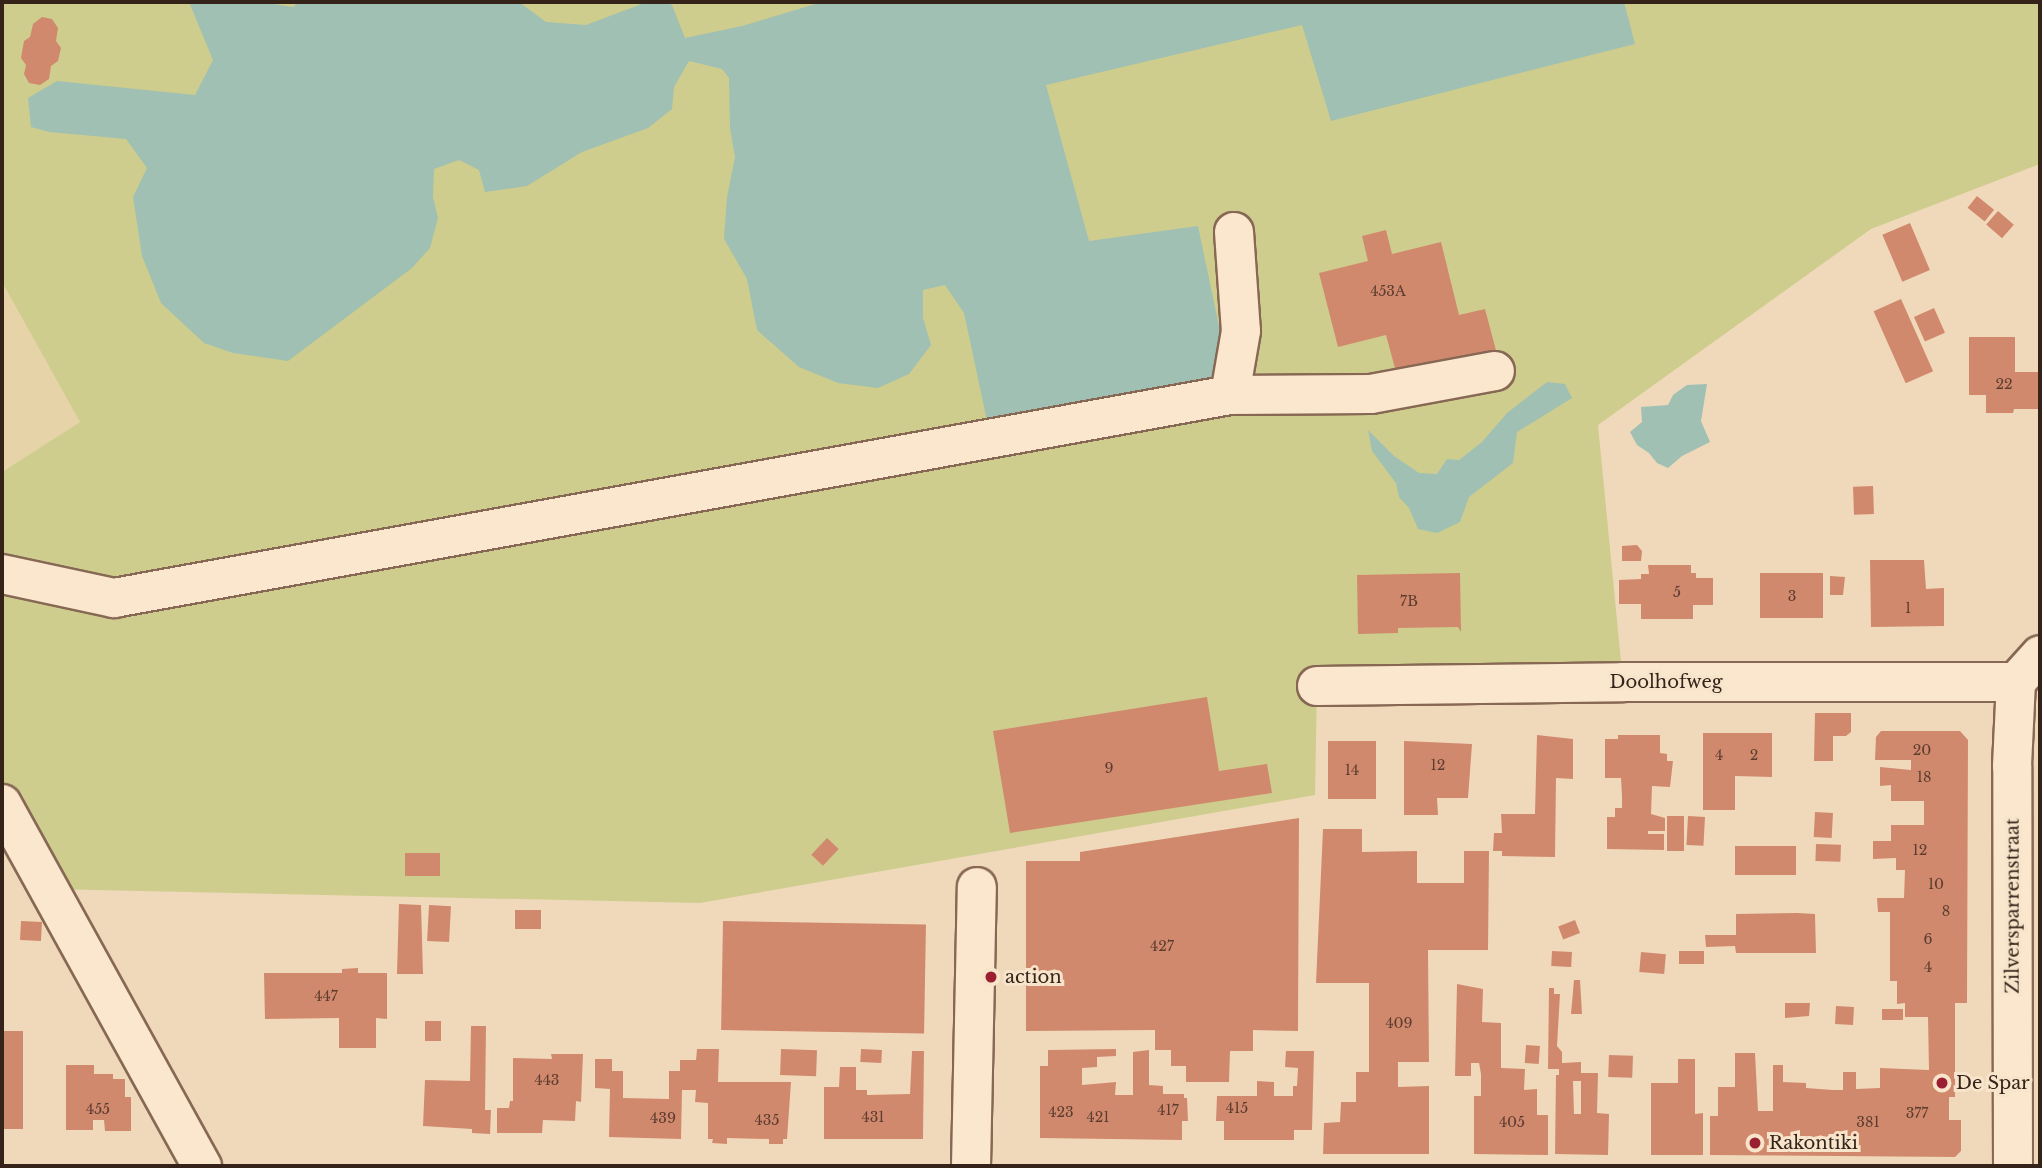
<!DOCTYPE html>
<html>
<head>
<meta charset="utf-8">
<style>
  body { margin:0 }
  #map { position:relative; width:2042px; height:1168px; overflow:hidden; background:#f0d9ba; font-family:"Libre Baskerville",serif }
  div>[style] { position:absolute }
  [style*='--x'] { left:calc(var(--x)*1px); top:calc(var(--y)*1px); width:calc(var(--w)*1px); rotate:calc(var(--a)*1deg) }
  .farmland>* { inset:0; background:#e6d3a7 }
  .green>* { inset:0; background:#cecd8e }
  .water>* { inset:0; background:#9fc0b2 }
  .building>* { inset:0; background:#d1896d; transform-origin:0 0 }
  .roads { filter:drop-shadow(2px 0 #876854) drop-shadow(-2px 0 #876854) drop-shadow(0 2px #876854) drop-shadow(0 -2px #876854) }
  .minor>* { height:38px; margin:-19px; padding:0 19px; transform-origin:19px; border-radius:19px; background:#fbe7cd }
  .dots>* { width:19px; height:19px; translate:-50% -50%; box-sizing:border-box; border:4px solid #f7e4ca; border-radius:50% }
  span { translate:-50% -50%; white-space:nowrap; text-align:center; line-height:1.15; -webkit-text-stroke:6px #f7e4ca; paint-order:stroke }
  .number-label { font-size:14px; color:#5c3c2f }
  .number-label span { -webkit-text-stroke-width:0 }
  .street-label { font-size:18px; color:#35231a }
  .poi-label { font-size:18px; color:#35231a }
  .left { translate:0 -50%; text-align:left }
  .frame { position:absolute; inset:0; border:4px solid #35231a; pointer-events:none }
</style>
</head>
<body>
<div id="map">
  <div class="farmland">
    <i style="clip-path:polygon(2px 282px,80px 422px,2px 472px)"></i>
  </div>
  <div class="green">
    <i style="clip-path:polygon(2px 2px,2040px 2px,2040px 164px,1871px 229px,1598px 425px,1623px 682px,1317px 686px,1315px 795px,700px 903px,49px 889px,2px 804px,2px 472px,80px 422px,2px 282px)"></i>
  </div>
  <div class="water">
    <i style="clip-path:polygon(189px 2px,261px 2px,293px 7px,298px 2px,519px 2px,546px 22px,586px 25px,647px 2px,665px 2px,672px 5px,685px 38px,742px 26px,822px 2px,1624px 2px,1635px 44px,1331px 121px,1302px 25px,1046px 85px,1089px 241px,1198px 226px,1224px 350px,1226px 379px,989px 430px,964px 313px,945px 285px,923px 290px,923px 318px,931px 345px,909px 374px,878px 388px,838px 383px,799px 367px,757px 330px,747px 279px,724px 239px,727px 197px,735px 157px,730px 128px,729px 78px,722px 69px,689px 61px,674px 87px,672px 109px,648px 128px,582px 152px,527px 186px,485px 192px,479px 170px,459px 160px,434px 169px,433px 197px,438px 218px,430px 248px,412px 268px,288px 361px,233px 353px,204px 343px,161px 303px,142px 256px,133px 197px,147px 168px,126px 139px,49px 132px,31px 127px,28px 98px,57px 81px,195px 95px,213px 60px)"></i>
    <i style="clip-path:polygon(1547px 382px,1565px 384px,1572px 398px,1517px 432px,1513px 463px,1469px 497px,1460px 522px,1437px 533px,1418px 529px,1409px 508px,1399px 497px,1396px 483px,1372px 451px,1368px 430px,1394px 456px,1419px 473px,1437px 474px,1447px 459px,1459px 460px,1482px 442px,1507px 413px)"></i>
    <i style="clip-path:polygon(1707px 384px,1701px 421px,1710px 442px,1682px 456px,1668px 468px,1657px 463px,1649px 453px,1637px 445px,1630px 432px,1642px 422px,1641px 407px,1668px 405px,1673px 395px,1687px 385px)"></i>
  </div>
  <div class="building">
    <i style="clip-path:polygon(42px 17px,52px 19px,58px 28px,56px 41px,61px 48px,58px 61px,51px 66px,49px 79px,40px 85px,29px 83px,24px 74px,26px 65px,21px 58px,24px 41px,30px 37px,33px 24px)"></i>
    <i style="left:1977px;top:196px;width:22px;height:15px;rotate:39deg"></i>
    <i style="left:1998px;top:211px;width:21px;height:18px;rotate:41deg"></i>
    <i style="left:1910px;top:223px;width:51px;height:30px;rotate:67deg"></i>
    <i style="clip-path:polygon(1386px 230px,1392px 254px,1441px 242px,1459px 315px,1485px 309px,1498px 358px,1399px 383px,1386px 335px,1338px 347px,1319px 273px,1368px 261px,1362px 236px)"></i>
    <i style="left:1901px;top:299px;width:79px;height:30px;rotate:66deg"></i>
    <i style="left:1934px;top:308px;width:27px;height:22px;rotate:66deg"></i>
    <i style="clip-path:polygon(1969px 337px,2015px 337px,2015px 372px,2039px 372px,2038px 409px,2014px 409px,2013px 413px,1986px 413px,1986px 395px,1969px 395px)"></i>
    <i style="left:1873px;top:486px;width:28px;height:20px;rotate:88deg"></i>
    <i style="clip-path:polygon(1637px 545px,1642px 551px,1641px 561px,1622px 561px,1622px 546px)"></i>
    <i style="clip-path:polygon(1870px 560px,1924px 560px,1926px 589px,1944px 588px,1944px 626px,1871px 627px)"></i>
    <i style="clip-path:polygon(1648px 565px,1691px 565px,1691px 573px,1696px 573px,1696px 578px,1713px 578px,1713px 605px,1693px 605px,1693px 619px,1641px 619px,1641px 604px,1619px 604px,1619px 580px,1641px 579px,1641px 574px,1649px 574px)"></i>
    <i style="clip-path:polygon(1460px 573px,1461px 632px,1458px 627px,1398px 628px,1398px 633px,1358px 634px,1357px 575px)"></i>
    <i style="left:1823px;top:573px;width:45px;height:63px;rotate:90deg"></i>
    <i style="clip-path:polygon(1830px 576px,1845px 577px,1843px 595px,1830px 595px)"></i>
    <i style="clip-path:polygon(1207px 697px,1219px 771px,1267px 764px,1272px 793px,1010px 833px,993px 731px)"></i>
    <i style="clip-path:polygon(1815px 713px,1851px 713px,1851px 732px,1846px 736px,1833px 736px,1833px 761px,1814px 761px)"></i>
    <i style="clip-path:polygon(1881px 731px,1960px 731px,1968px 740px,1967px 1003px,1955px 1003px,1955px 1097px,1949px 1097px,1949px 1120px,1961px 1120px,1961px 1151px,1955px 1157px,1710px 1155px,1710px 1116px,1718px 1116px,1718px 1087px,1735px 1087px,1735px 1053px,1755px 1053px,1758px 1111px,1773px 1111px,1773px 1065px,1783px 1065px,1783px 1082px,1806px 1083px,1806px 1088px,1833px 1090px,1843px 1090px,1843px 1072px,1856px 1072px,1856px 1089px,1880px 1088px,1880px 1068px,1929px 1070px,1928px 1017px,1905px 1017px,1905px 1003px,1897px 1004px,1897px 981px,1890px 981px,1890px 912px,1878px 912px,1877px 898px,1904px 898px,1905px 870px,1896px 870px,1896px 858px,1873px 859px,1873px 841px,1891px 841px,1891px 825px,1924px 825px,1924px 801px,1891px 801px,1891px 785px,1880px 786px,1880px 767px,1911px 770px,1911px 760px,1875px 760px,1876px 737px)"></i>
    <i style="clip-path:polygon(1703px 733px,1772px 733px,1772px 777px,1735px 776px,1735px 810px,1703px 810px)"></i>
    <i style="clip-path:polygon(1537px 735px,1573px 739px,1573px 779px,1556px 778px,1555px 857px,1502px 856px,1502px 851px,1493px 851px,1494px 833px,1502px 833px,1501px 814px,1535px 814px)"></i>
    <i style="clip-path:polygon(1618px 735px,1660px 735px,1660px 753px,1667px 754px,1667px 761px,1673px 761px,1670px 787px,1652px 786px,1651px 814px,1665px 818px,1665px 831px,1648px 831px,1648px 834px,1664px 834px,1664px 850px,1607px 849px,1607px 817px,1615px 817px,1615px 808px,1622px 808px,1622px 796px,1621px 778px,1605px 778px,1605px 739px,1618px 739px)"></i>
    <i style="left:1328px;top:741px;width:48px;height:58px"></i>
    <i style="clip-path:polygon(1404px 741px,1472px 744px,1468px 798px,1437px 798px,1438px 815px,1404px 815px)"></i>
    <i style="left:1815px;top:812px;width:18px;height:25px;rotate:3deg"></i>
    <i style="left:1684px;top:816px;width:35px;height:17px;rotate:90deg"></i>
    <i style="left:1688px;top:816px;width:17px;height:29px;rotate:3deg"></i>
    <i style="clip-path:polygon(1299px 818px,1298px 1031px,1253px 1030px,1253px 1051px,1230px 1051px,1229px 1082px,1186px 1082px,1186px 1066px,1171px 1066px,1171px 1050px,1155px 1050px,1155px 1030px,1026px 1031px,1026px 861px,1080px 861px,1080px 852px)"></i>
    <i style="clip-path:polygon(1323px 829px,1362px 829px,1362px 852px,1417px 851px,1417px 883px,1464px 883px,1464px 851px,1489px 851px,1488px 950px,1428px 950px,1429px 1062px,1398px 1062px,1398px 1087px,1429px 1086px,1429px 1154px,1323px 1154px,1324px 1123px,1340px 1122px,1341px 1102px,1356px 1102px,1356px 1072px,1369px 1072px,1369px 983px,1316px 983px)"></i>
    <i style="left:827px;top:838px;width:16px;height:23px;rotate:43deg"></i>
    <i style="left:1816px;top:844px;width:25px;height:17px;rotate:2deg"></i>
    <i style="left:1796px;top:846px;width:29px;height:61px;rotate:90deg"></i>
    <i style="left:440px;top:853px;width:23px;height:35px;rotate:90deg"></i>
    <i style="clip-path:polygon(399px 904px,421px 905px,423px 974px,397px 974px)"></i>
    <i style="left:429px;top:905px;width:22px;height:36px;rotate:3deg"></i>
    <i style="left:515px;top:910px;width:26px;height:19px"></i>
    <i style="clip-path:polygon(1797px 913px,1815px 914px,1816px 953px,1736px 953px,1735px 946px,1706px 947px,1705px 935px,1736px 935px,1736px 914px)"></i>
    <i style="left:1575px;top:920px;width:14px;height:18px;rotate:69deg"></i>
    <i style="left:21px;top:921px;width:21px;height:19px;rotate:3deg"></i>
    <i style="left:723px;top:921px;width:203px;height:109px;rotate:1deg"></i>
    <i style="left:1552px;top:951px;width:20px;height:15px;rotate:3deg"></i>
    <i style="left:1679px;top:951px;width:25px;height:13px"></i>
    <i style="left:1641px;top:952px;width:25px;height:20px;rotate:5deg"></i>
    <i style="clip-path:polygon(358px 968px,358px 973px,387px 973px,387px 1019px,376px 1018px,376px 1048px,339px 1048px,339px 1018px,265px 1019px,264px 973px,342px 973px,342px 969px)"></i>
    <i style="clip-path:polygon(1574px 980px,1580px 980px,1582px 1014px,1571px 1014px)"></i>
    <i style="clip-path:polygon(1457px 984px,1483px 989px,1482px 1022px,1501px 1023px,1501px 1068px,1525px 1069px,1524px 1090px,1537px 1089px,1537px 1115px,1548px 1115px,1548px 1155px,1474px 1154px,1474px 1096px,1481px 1096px,1481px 1074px,1479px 1063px,1471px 1063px,1471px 1076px,1455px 1076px)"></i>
    <i style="clip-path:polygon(evenodd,1549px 988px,1554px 988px,1554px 994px,1560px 994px,1557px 1046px,1562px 1052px,1562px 1063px,1581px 1062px,1581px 1073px,1598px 1073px,1597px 1113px,1609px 1114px,1608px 1155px,1555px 1154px,1556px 1075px,1559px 1075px,1559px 1069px,1548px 1069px,1549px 988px,1573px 1081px,1581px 1081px,1581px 1114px,1574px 1114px,1573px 1081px)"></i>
    <i style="clip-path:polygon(1785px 1003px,1810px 1003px,1809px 1016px,1785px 1018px)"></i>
    <i style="left:1836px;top:1006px;width:18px;height:18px;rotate:3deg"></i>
    <i style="left:1903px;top:1009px;width:11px;height:21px;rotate:90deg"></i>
    <i style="left:425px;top:1021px;width:16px;height:20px"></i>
    <i style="clip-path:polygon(471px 1026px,486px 1026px,485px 1110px,491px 1110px,490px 1134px,472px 1133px,472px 1129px,423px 1126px,425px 1080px,470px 1081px)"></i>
    <i style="left:2px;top:1031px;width:21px;height:98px"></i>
    <i style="left:1526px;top:1045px;width:14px;height:18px;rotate:4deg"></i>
    <i style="clip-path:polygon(697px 1049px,719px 1049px,718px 1082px,791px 1082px,787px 1139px,783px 1139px,783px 1144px,769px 1144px,769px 1139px,727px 1138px,727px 1144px,712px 1143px,713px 1139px,708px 1139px,708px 1103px,695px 1102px,696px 1090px,682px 1090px,681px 1139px,609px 1137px,610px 1089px,595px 1088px,595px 1059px,612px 1059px,612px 1071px,623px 1071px,623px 1098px,669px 1099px,669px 1071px,680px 1071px,680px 1060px,696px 1060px)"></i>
    <i style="left:781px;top:1049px;width:36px;height:26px;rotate:2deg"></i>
    <i style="left:861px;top:1049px;width:21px;height:13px;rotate:3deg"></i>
    <i style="clip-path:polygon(1116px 1049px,1116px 1056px,1097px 1057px,1097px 1067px,1082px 1068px,1082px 1085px,1116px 1082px,1115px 1095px,1133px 1095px,1133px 1052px,1149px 1050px,1149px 1085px,1163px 1086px,1163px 1094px,1184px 1094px,1184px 1098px,1187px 1098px,1188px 1121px,1182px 1121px,1182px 1140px,1040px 1138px,1040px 1066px,1048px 1066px,1048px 1050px)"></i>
    <i style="clip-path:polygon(912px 1051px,924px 1051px,923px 1139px,824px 1139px,824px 1087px,839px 1087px,840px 1067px,856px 1067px,856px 1090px,867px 1090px,867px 1095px,910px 1094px)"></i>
    <i style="clip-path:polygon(1286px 1051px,1314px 1051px,1312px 1130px,1294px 1130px,1294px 1140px,1224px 1140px,1224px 1121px,1216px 1121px,1217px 1096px,1257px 1096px,1257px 1081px,1274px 1082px,1274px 1096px,1293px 1096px,1293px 1086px,1297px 1086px,1298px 1068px,1285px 1067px)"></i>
    <i style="clip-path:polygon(551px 1054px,583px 1054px,581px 1102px,576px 1101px,575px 1121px,543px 1120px,542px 1133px,497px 1133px,497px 1108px,509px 1108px,510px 1101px,513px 1101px,513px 1058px,552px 1059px)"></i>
    <i style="left:1609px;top:1055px;width:24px;height:22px;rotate:2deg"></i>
    <i style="clip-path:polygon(1678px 1059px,1695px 1059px,1695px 1114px,1703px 1113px,1703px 1155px,1651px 1155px,1651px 1083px,1678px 1083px)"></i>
    <i style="clip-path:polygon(66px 1065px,94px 1065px,94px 1074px,113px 1074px,113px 1079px,125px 1079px,125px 1097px,131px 1097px,131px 1131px,105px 1131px,104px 1120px,93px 1120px,93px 1130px,66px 1130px)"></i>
  </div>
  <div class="roads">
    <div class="minor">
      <i style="--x:1234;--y:232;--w:99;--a:86"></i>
      <i style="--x:1241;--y:331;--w:65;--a:99.8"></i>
      <i style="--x:1230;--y:395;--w:141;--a:-0.4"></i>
      <i style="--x:1371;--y:394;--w:126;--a:-10.5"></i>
      <i style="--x:2;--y:574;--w:115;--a:12.1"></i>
      <i style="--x:114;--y:598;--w:1134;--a:-10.31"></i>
      <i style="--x:1317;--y:686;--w:306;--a:-0.7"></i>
      <i style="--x:1623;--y:682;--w:393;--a:0"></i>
      <i style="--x:2;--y:804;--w:414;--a:61.1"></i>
      <i style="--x:971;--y:1166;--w:279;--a:-88.8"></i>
      <i style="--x:2013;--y:1166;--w:400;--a:-90.1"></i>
      <i style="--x:2012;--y:766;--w:84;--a:-87.3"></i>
      <i style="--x:2016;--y:682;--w:36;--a:-48"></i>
    </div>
  </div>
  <div class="dots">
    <i style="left:991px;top:977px;background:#9a2031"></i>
    <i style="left:1942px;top:1083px;background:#9a2031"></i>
    <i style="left:1755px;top:1143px;background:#9a2031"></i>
  </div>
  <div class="number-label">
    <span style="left:1388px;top:291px">453A</span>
    <span style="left:2004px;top:384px">22</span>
    <span style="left:1677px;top:592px">5</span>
    <span style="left:1792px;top:596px">3</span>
    <span style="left:1409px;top:601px">7B</span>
    <span style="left:1908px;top:608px">1</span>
    <span style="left:1922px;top:750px">20</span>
    <span style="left:1719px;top:755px">4</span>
    <span style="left:1754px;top:755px">2</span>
    <span style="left:1438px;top:765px">12</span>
    <span style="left:1109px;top:768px">9</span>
    <span style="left:1352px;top:770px">14</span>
    <span style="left:1924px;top:777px">18</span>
    <span style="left:1920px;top:850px">12</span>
    <span style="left:1936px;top:884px">10</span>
    <span style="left:1946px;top:911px">8</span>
    <span style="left:1928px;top:939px">6</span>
    <span style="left:1162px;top:946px">427</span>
    <span style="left:1928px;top:967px">4</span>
    <span style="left:326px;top:996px">447</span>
    <span style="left:1399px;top:1023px">409</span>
    <span style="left:547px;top:1080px">443</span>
    <span style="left:1237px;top:1108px">415</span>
    <span style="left:98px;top:1109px">455</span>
    <span style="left:1168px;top:1110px">417</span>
    <span style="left:1061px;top:1112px">423</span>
    <span style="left:1917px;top:1113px">377</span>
    <span style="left:873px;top:1117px">431</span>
    <span style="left:1098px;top:1117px">421</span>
    <span style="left:663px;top:1118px">439</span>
    <span style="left:767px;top:1120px">435</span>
    <span style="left:1512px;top:1122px">405</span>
    <span style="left:1868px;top:1122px">381</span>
  </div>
  <div class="street-label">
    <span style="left:1666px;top:682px">Doolhofweg</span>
    <span style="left:2013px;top:906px;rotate:-90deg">Zilversparrenstraat</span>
  </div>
  <div class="poi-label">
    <span class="left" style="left:1005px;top:977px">action</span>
    <span class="left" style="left:1956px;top:1083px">De Spar</span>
    <span class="left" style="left:1769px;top:1143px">Rakontiki</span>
  </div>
  <div class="frame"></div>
</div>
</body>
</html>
